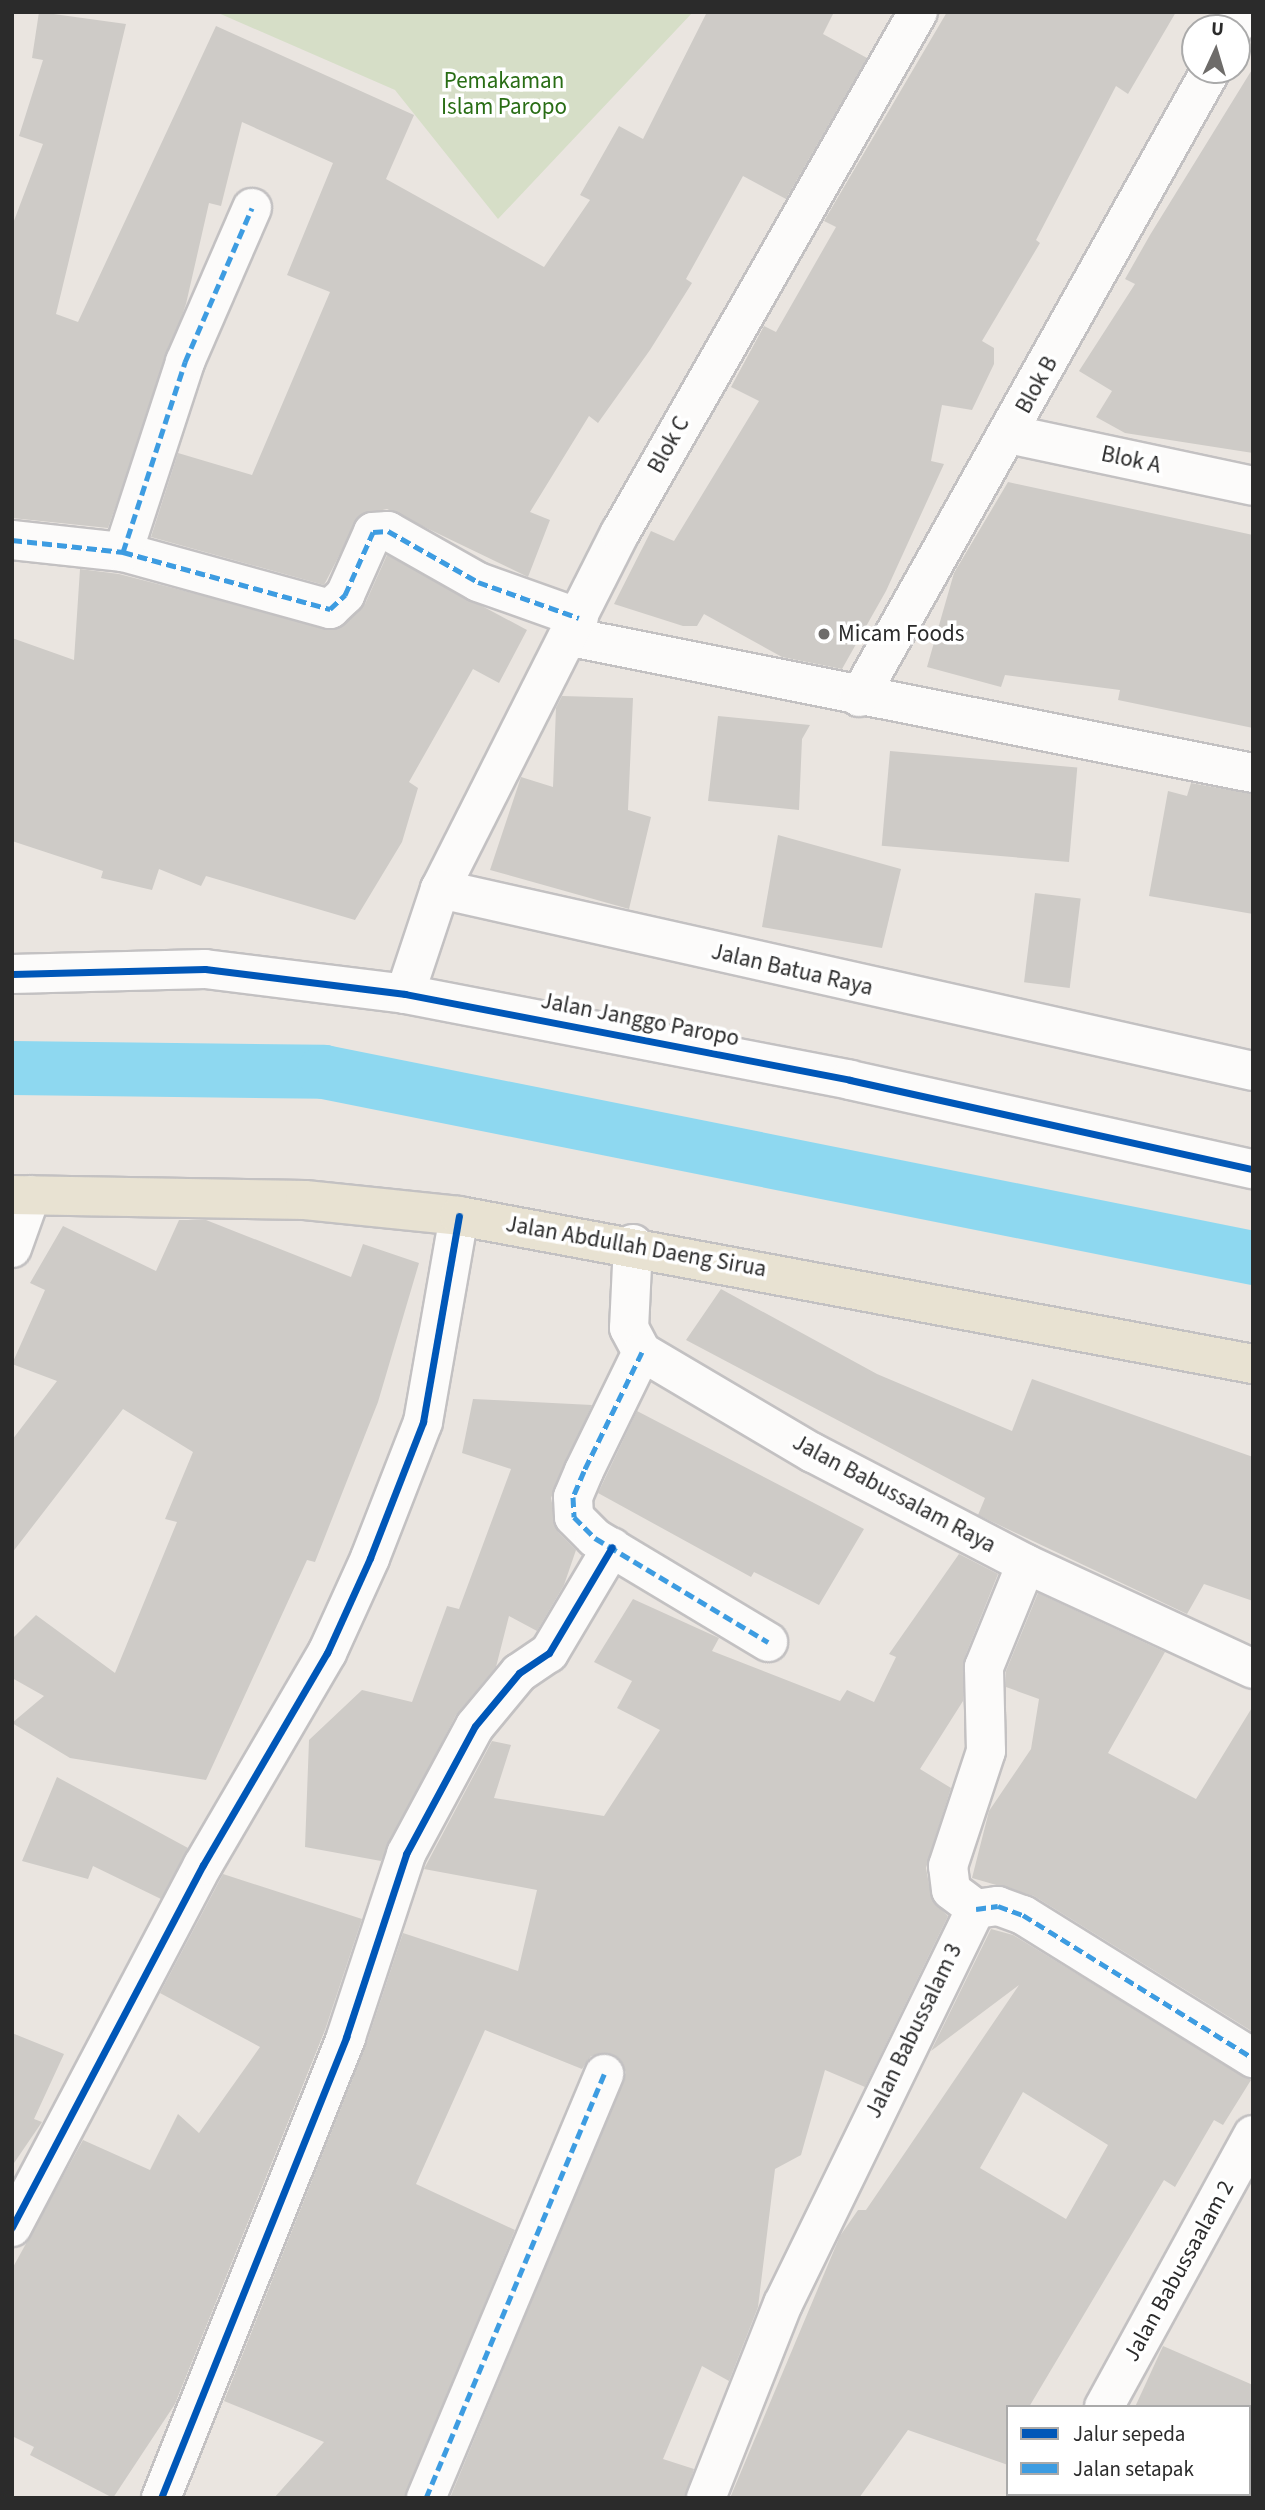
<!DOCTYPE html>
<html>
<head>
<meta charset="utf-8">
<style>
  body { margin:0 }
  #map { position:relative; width:1265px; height:2510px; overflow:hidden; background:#eae5e0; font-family:"Source Sans 3",sans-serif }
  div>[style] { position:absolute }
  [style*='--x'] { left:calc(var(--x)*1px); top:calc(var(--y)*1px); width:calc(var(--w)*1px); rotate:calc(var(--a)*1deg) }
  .cemetery>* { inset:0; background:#d6dec7 }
  .canal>* { height:54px; margin:-27px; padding:0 27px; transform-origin:27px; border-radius:27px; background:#8ed8f0 }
  .building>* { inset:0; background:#cecbc7; transform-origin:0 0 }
  .roads { filter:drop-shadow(2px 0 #c3c1c2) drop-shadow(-2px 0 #c3c1c2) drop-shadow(0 2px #c3c1c2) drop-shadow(0 -2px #c3c1c2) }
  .minor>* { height:38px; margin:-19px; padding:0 19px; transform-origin:19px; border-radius:19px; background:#fcfbfa }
  .major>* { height:38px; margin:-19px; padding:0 19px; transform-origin:19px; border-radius:19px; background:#e8e2d2 }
  .quiet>* { height:5px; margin-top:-2.5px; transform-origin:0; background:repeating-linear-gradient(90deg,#3d9ce1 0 10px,transparent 0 15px) }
  .cycleway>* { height:7px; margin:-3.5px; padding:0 3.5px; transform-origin:3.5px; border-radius:3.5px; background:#0057b8 }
  .dots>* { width:19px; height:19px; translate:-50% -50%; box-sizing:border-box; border:4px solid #fff; border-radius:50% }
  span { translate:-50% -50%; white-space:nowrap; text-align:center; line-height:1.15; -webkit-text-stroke:7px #fff; paint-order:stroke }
  .park-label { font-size:23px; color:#296d15 }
  .street-label { font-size:23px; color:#2b2b2b }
  .poi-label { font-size:23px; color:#2b2b2b }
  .left { translate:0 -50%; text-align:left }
  .frame { position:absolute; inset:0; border:14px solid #2b2b2b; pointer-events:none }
  .legend { position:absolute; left:1006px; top:2405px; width:245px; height:91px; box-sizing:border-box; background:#fff; border:2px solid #aaa; margin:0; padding:9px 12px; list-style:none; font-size:21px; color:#2b2b2b }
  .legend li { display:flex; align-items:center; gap:14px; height:35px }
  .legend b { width:35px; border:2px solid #aaa }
  .north { position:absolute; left:1181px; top:14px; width:70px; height:70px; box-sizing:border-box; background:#fff; border:2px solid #aaa; border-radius:50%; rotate:4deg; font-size:19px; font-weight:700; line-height:28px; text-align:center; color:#2b2b2b }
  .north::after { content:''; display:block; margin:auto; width:24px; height:32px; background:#6e6c6a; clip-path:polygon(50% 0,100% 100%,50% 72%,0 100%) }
</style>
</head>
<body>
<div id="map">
  <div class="cemetery">
    <i style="clip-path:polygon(216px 12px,693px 12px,498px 219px,395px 90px)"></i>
  </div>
  <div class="canal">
    <i style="--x:12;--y:1068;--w:312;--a:0.7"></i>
    <i style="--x:324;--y:1072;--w:947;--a:11.32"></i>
  </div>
  <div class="building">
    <i style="clip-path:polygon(39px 12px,126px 24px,56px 314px,78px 322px,216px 26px,414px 115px,386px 179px,544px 267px,590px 200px,580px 195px,619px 126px,643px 139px,707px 12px,834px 12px,823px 34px,867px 58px,786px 199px,743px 176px,686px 279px,692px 283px,650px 350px,598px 423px,589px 416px,530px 512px,550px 520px,528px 577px,387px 509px,360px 515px,324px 585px,151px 537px,178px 453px,252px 475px,330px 292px,287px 275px,333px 163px,242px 122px,221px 206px,209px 203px,186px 304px,108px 528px,12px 518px,12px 226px,43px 144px,19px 136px,43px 60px,32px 58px)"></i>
    <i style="clip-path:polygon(947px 12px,1176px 12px,1128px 94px,1116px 86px,1036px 240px,1040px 243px,982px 341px,994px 348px,994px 364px,972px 410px,942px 405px,931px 461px,944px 464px,886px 591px,842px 669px,782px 657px,704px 614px,697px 626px,683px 626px,614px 604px,651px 531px,674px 541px,759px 401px,731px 387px,764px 326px,776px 332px,836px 227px,824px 221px)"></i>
    <i style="clip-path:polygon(1253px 68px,1253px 453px,1125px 433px,1096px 417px,1112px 391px,1079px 371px,1135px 284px,1125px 279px,1150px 235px)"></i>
    <i style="clip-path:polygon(1008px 482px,1253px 535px,1253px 728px,1118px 700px,1120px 690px,1005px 675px,1001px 687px,927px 667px,954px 573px)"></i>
    <i style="clip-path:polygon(387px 555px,527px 630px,499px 683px,473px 669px,409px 782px,418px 788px,402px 842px,355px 920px,206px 876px,201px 886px,159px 869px,152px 890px,101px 878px,103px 871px,12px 841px,12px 638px,74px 660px,80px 569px,119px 574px,335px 630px,365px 604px)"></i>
    <i style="clip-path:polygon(562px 696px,633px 698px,628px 810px,651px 817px,629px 909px,490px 870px,521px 777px,553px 787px,556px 708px)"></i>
    <i style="clip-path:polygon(718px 716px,810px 725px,802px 739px,799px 810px,708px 801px)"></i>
    <i style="left:890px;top:751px;width:188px;height:95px;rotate:5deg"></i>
    <i style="clip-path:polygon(1191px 783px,1253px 794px,1253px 914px,1149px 896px,1168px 791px,1187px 796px)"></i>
    <i style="clip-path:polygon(778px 835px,901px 869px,882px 948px,762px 927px)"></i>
    <i style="left:1035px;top:893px;width:46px;height:90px;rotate:7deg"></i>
    <i style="clip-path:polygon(179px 1220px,206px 1220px,351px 1277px,363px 1244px,419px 1263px,378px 1402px,315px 1562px,307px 1560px,206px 1780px,70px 1758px,12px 1723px,44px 1696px,12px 1678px,12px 1639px,36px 1615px,115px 1673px,177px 1522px,165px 1519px,193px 1452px,123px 1409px,12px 1553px,12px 1440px,57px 1381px,12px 1364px,45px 1290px,30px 1283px,63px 1226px,156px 1271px)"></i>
    <i style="clip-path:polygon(721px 1289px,877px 1374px,1012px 1431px,1032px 1379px,1253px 1457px,1253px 1601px,1204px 1584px,1187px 1614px,978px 1515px,985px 1498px,686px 1340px)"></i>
    <i style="clip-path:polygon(473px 1399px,592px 1405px,551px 1498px,558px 1532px,576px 1550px,564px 1585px,537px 1631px,509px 1616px,496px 1667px,456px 1715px,381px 1861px,305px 1847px,309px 1740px,362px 1690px,412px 1702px,447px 1606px,459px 1609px,511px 1469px,462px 1453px)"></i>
    <i style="clip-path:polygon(637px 1411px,864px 1529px,819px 1605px,754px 1572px,751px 1577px,598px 1493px)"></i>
    <i style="clip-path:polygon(959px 1554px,998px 1574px,964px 1659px,963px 1701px,920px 1769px,951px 1788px,926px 1868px,932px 1900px,948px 1916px,865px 2087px,825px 2070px,801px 2155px,775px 2169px,758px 2307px,729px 2381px,702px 2366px,663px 2459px,694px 2469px,685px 2498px,450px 2498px,626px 2072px,612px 2054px,591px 2056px,582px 2069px,485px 2030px,416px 2184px,515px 2230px,405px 2498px,274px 2498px,324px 2442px,224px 2401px,366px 2045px,403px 1933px,518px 1971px,537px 1890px,424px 1869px,492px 1741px,511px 1745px,494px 1798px,604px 1816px,660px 1730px,617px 1708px,632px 1681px,594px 1662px,633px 1599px,719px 1638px,712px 1651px,840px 1701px,847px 1690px,874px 1702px,896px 1657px,889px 1654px)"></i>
    <i style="clip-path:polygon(1038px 1593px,1165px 1652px,1108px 1753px,1196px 1799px,1253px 1706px,1253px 2032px,1034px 1896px,972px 1878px,989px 1811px,1031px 1749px,1039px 1699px,1006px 1687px,1006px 1671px)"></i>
    <i style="clip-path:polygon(57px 1777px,188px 1848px,161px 1899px,93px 1866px,88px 1879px,22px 1861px)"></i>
    <i style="clip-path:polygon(223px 1874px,362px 1919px,325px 2030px,175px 2404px,113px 2498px,30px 2455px,34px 2447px,12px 2436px,12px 2269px,83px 2140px,150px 2170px,178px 2114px,199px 2133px,260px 2047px,160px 1993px)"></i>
    <i style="clip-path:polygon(evenodd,991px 1929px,1013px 1935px,1251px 2080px,1223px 2125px,1214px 2120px,1175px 2187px,1164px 2180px,1029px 2407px,1008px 2407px,1008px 2465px,908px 2430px,859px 2498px,730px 2498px,840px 2236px,858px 2210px,866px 2210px,1019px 1985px,931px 2051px,991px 1929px,1023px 2092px,1108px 2145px,1066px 2219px,980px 2168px,1023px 2092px)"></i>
    <i style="clip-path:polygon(12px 2033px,64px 2054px,34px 2119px,42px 2122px,12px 2166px)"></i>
    <i style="clip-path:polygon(1163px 2346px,1253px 2385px,1253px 2407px,1135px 2407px)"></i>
  </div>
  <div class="roads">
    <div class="minor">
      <i style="--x:1234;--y:28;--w:18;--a:-63"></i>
      <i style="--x:1009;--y:434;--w:249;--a:12"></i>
      <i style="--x:12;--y:540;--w:112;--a:6.2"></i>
      <i style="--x:123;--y:552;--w:215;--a:15.4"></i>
      <i style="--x:330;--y:609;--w:21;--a:-43"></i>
      <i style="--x:345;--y:595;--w:69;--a:-66"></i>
      <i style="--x:373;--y:532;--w:15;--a:-4"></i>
      <i style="--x:388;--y:531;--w:103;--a:29.5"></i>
      <i style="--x:478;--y:582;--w:107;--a:19.6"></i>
      <i style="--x:123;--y:552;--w:200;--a:-71.9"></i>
      <i style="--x:185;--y:362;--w:168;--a:-66.5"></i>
      <i style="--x:571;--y:637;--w:695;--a:11.28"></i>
      <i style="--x:859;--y:697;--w:719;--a:-60.69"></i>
      <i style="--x:440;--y:889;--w:399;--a:-63.2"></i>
      <i style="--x:620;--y:533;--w:600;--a:-60.23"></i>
      <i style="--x:12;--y:974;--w:193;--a:-1.5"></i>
      <i style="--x:205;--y:969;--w:202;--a:7.1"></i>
      <i style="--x:405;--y:994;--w:453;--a:10.9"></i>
      <i style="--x:850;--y:1080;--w:413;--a:12.5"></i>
      <i style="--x:405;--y:994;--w:111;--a:-71.6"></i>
      <i style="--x:440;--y:889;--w:833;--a:12.62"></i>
      <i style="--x:633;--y:1244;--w:84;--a:92.7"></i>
      <i style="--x:629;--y:1328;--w:27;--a:62"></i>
      <i style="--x:642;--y:1352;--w:199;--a:30.6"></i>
      <i style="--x:813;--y:1453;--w:240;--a:27.5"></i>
      <i style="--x:1026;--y:1564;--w:250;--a:24.8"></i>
      <i style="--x:12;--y:1248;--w:56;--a:-70.3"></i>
      <i style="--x:642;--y:1352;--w:132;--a:116"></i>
      <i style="--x:584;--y:1471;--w:28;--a:113"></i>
      <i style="--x:573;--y:1497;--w:20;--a:87"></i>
      <i style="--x:574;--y:1517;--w:30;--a:45"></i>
      <i style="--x:595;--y:1538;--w:202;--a:31"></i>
      <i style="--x:976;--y:1909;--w:22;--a:-8"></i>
      <i style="--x:998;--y:1906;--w:27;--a:20"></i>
      <i style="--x:1023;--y:1915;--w:271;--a:31.9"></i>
      <i style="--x:12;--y:2227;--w:409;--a:-62.2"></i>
      <i style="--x:203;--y:1865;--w:246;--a:-59.7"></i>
      <i style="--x:327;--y:1653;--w:104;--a:-65.6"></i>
      <i style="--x:370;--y:1558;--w:146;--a:-68.7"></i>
      <i style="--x:423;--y:1422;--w:209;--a:-80.1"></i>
      <i style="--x:1104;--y:2407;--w:310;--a:-61.3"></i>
      <i style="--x:161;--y:2498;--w:497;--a:-68.1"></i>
      <i style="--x:346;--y:2037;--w:193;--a:-71.8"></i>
      <i style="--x:406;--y:1854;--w:145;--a:-61.7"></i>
      <i style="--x:475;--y:1726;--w:69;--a:-50.3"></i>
      <i style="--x:519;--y:1673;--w:36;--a:-34"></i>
      <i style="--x:549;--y:1653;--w:123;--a:-59.3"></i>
      <i style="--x:426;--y:2498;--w:460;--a:-67.2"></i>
      <i style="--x:706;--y:2498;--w:209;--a:-68.4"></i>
      <i style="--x:783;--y:2304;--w:440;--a:-64"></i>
      <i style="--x:976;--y:1909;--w:31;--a:-143"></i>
      <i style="--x:951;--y:1890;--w:24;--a:-97"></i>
      <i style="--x:948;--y:1866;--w:121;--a:-71.7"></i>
      <i style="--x:986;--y:1751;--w:84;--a:-91.4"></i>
      <i style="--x:984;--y:1667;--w:111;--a:-67.8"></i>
      <i style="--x:1059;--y:2498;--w:4;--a:-76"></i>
    </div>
    <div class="major">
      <i style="--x:12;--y:1195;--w:293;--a:1"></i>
      <i style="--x:305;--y:1200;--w:155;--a:5.9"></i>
      <i style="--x:459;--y:1216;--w:808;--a:10.56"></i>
    </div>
  </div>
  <div class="quiet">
    <i style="--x:12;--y:540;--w:112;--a:6.2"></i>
    <i style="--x:123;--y:552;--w:215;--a:15.4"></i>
    <i style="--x:330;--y:609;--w:21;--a:-43"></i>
    <i style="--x:345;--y:595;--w:69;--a:-66"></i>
    <i style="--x:373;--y:532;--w:15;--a:-4"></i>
    <i style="--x:388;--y:531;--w:103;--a:29.5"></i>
    <i style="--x:478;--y:582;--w:107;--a:19.6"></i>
    <i style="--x:123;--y:552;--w:200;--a:-71.9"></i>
    <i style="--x:185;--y:362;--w:168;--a:-66.5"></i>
    <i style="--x:642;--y:1352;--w:132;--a:116"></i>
    <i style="--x:584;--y:1471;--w:28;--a:113"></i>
    <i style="--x:573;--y:1497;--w:20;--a:87"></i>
    <i style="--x:574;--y:1517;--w:30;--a:45"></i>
    <i style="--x:595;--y:1538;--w:202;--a:31"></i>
    <i style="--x:976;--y:1909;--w:22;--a:-8"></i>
    <i style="--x:998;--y:1906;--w:27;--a:20"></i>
    <i style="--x:1023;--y:1915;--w:271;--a:31.9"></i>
    <i style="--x:426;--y:2498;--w:460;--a:-67.2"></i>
  </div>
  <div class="cycleway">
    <i style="--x:12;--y:974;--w:193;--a:-1.5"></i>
    <i style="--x:205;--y:969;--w:202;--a:7.1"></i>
    <i style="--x:405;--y:994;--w:453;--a:10.9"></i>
    <i style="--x:850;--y:1080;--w:413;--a:12.5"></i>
    <i style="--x:12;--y:2227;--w:409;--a:-62.2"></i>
    <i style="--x:203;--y:1865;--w:246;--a:-59.7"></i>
    <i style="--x:327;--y:1653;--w:104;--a:-65.6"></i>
    <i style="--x:370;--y:1558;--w:146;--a:-68.7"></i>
    <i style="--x:423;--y:1422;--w:209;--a:-80.1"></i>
    <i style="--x:161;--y:2498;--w:497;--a:-68.1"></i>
    <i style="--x:346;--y:2037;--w:193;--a:-71.8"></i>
    <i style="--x:406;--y:1854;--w:145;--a:-61.7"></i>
    <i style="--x:475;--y:1726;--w:69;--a:-50.3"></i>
    <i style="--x:519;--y:1673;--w:36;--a:-34"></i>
    <i style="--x:549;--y:1653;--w:123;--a:-59.3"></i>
  </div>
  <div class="dots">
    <i style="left:824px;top:634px;background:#6e6c6a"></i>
  </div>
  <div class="park-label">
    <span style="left:504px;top:94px">Pemakaman<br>Islam Paropo</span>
  </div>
  <div class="street-label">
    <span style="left:1037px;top:385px;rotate:-61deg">Blok B</span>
    <span style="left:669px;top:445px;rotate:-61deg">Blok C</span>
    <span style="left:1131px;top:460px;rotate:12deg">Blok A</span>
    <span style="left:792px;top:970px;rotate:13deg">Jalan Batua Raya</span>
    <span style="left:640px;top:1020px;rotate:11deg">Jalan Janggo Paropo</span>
    <span style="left:636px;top:1247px;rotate:10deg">Jalan Abdullah Daeng Sirua</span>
    <span style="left:894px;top:1494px;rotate:28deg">Jalan Babussalam Raya</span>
    <span style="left:914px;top:2031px;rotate:-64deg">Jalan Babussalam 3</span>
    <span style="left:1179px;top:2271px;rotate:-61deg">Jalan Babussaalam 2</span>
  </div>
  <div class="poi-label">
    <span class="left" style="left:838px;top:634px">Micam Foods</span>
  </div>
  <div class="frame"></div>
  <ul class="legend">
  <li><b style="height:9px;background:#0057b8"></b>Jalur sepeda</li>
  <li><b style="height:9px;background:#3d9ce1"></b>Jalan setapak</li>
  </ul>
  <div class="north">U</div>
</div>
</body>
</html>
